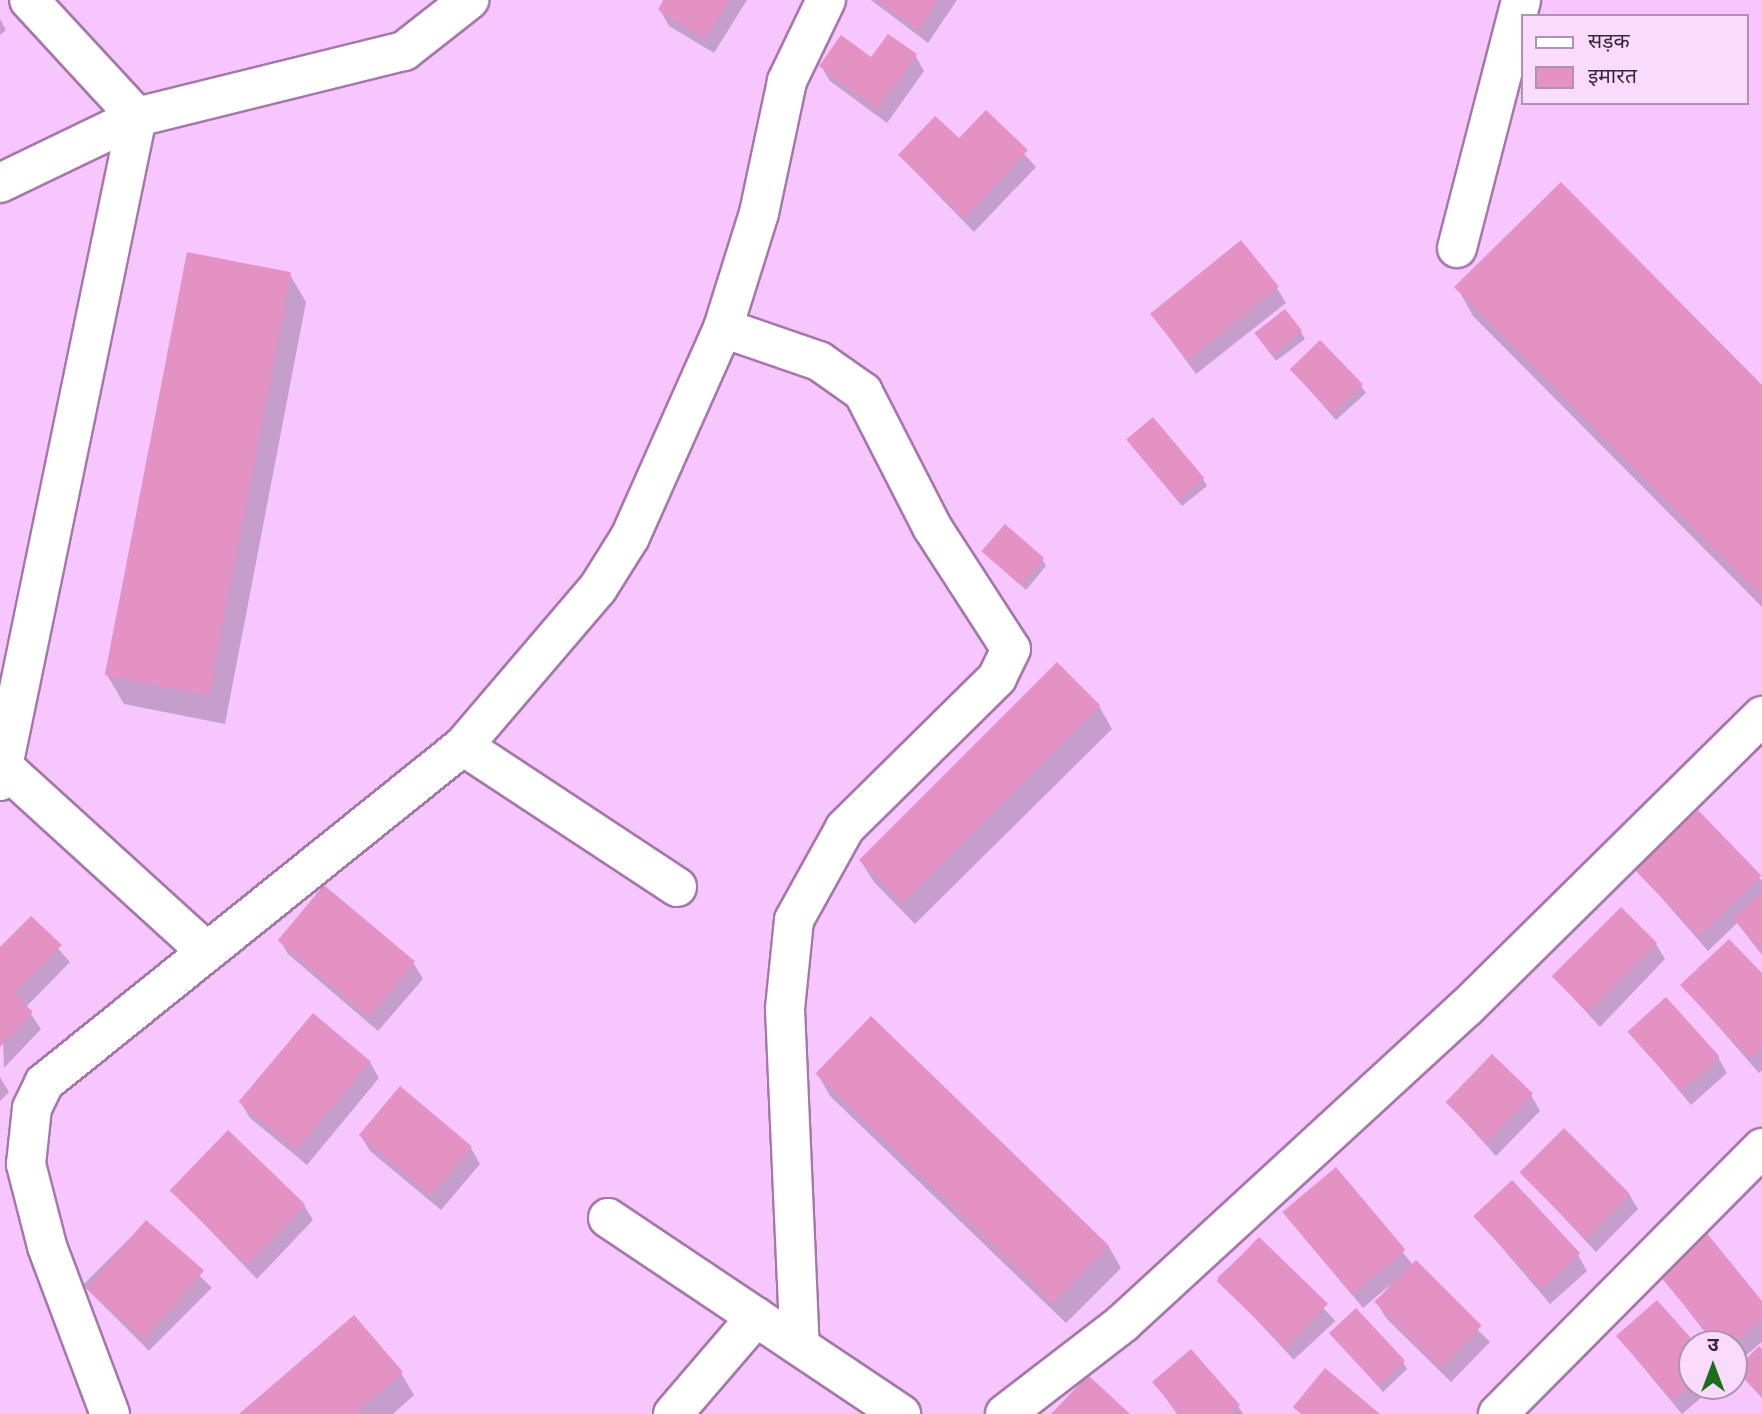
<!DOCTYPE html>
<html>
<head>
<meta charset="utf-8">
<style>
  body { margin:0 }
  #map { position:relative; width:1762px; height:1414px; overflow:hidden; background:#f8c6fe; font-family:Overpass,"Noto Sans Devanagari",sans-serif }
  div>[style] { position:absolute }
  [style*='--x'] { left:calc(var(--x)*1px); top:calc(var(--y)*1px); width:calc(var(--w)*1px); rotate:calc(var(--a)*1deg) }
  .shadow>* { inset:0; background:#0003; transform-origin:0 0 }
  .building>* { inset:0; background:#e491c4; transform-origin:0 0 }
  .roads { filter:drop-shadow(2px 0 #a677ab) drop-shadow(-2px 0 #a677ab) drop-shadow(0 2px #a677ab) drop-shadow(0 -2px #a677ab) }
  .minor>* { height:38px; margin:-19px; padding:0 19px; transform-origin:19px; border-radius:19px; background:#fff }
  span { translate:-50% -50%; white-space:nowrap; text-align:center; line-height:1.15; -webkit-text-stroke:5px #fadbfd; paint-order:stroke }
  .legend { position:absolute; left:1521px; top:14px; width:228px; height:91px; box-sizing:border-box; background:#fadbfd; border:2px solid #ad93b0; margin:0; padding:9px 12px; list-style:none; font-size:21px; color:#3a263c }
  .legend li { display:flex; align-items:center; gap:14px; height:35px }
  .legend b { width:35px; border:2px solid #ad93b0 }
  .north { position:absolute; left:1678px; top:1330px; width:70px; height:70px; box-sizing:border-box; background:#fadbfd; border:2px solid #ad93b0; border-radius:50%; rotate:0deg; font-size:19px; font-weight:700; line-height:28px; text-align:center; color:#3a263c }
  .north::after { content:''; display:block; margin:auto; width:24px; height:32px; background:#1a701a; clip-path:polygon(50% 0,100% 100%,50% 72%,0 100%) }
</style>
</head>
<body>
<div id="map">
  <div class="shadow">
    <i style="clip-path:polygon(665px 0,747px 0,714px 53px,669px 26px,660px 10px)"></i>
    <i style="clip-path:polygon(871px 0,957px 0,928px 43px)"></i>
    <i style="clip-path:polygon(0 19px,6px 30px,0 35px)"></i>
    <i style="clip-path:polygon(915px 55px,924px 71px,887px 123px,830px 81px,821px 66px)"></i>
    <i style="clip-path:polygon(986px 112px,1036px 167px,974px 232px,900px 156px,959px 141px)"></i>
    <i style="clip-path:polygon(289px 273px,306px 302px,225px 724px,124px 704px,107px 675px)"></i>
    <i style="clip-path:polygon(1457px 287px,1762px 388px,1762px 607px,1473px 316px)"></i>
    <i style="clip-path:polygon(1277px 288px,1286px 303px,1196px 374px,1151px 313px)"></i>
    <i style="clip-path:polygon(1301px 332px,1305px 339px,1276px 361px,1260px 339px)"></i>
    <i style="clip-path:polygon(1291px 369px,1361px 386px,1366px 393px,1336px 420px)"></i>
    <i style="clip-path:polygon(1128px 440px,1203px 479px,1207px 486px,1182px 506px)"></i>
    <i style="clip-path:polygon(983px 551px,1042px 559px,1046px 566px,1026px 590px)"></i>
    <i style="clip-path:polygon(1099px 706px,1112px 729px,915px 924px,874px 882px,860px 860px)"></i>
    <i style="clip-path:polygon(1698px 813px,1762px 881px,1762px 955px,1737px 923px,1708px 951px,1638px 871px)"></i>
    <i style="clip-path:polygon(31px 918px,70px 962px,26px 1007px,41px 1029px,4px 1068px,0 950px)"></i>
    <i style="clip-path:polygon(279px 939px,414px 964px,423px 979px,378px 1031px,288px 954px)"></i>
    <i style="clip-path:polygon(1656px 944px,1665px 959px,1600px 1027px,1556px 979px)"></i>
    <i style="clip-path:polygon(1762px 976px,1762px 1070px,1759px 1073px,1682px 985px)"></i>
    <i style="clip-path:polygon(871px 1018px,1108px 1245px,1121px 1268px,1066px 1323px,830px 1096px,817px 1073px)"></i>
    <i style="clip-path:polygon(1630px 1032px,1718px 1057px,1727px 1073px,1691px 1105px)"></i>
    <i style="clip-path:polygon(370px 1062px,379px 1078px,307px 1165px,250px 1118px,241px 1103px)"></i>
    <i style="clip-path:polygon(0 1077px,9px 1092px,0 1101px)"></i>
    <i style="clip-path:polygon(400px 1089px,471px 1148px,480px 1164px,441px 1210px,370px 1151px,361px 1136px)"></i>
    <i style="clip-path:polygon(1531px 1095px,1540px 1111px,1496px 1156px,1447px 1102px)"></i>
    <i style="clip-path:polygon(1336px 1170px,1413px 1265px,1490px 1342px,1451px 1382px,1386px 1318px,1377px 1303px,1390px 1285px,1363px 1308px,1285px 1213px)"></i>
    <i style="clip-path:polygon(1522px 1173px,1629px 1194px,1638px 1209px,1596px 1252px)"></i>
    <i style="clip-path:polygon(172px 1191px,304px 1205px,313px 1220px,257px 1279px)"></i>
    <i style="clip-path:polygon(1475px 1216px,1578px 1255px,1587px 1271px,1550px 1304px)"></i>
    <i style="left:146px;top:1222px;width:93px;height:89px;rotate:45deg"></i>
    <i style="left:1259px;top:1239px;width:112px;height:57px;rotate:47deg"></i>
    <i style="clip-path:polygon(1654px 1266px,1762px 1304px,1762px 1342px,1734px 1365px,1734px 1344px,1714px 1344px)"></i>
    <i style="clip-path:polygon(1331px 1332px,1403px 1362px,1407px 1369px,1383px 1392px)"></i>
    <i style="clip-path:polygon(1618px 1337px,1692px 1344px,1692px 1386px,1715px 1386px,1682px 1414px)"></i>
    <i style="clip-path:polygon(1762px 1352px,1762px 1398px,1737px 1370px)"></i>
    <i style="clip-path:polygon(401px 1373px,414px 1395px,393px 1414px,241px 1414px)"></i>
    <i style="clip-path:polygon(1154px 1382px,1238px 1406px,1243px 1414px,1177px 1414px)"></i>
  </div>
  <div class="building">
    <i style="clip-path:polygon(663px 0,729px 0,705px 39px,658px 10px)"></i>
    <i style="clip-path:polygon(876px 0,938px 0,918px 29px)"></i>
    <i style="clip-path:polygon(888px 34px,917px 54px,877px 109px,819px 66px,841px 35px,871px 57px)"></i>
    <i style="clip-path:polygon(986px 110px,1028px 150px,964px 218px,898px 155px,935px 116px,959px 138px)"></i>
    <i style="clip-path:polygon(1561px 182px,1762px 385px,1762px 597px,1454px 287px)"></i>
    <i style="left:1241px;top:240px;width:60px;height:117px;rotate:51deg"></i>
    <i style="left:187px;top:252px;width:106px;height:431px;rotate:11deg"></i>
    <i style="left:1285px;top:309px;width:28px;height:39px;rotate:52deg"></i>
    <i style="left:1320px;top:340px;width:62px;height:42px;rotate:46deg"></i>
    <i style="left:1153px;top:417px;width:80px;height:35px;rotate:50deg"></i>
    <i style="left:1005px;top:524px;width:52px;height:36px;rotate:41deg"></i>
    <i style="left:1057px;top:662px;width:61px;height:280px;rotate:45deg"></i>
    <i style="left:1698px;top:810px;width:91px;height:87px;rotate:46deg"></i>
    <i style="left:324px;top:885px;width:119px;height:72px;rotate:40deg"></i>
    <i style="clip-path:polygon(1762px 893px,1762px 951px,1733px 918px)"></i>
    <i style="left:1621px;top:907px;width:51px;height:98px;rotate:45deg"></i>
    <i style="clip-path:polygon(31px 916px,62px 945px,14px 994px,33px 1012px,0 1047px,0 947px)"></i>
    <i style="clip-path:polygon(1729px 939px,1762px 973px,1762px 1047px,1750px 1059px,1680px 985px)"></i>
    <i style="left:1666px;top:997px;width:80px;height:52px;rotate:48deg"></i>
    <i style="left:313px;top:1013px;width:75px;height:116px;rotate:40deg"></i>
    <i style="left:871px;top:1016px;width:330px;height:80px;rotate:44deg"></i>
    <i style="left:1492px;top:1054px;width:57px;height:67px;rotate:44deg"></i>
    <i style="left:400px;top:1086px;width:94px;height:64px;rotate:40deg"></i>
    <i style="left:1564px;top:1128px;width:93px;height:63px;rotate:45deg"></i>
    <i style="left:228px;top:1130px;width:107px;height:84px;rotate:44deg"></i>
    <i style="left:1336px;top:1167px;width:108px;height:70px;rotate:50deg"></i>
    <i style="left:1512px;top:1180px;width:100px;height:53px;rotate:47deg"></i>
    <i style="left:146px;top:1220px;width:77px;height:91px;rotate:41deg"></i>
    <i style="clip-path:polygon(1701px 1226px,1762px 1301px,1762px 1319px,1732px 1344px,1716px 1344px,1651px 1265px)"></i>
    <i style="left:1259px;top:1237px;width:96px;height:61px;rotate:44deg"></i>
    <i style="left:1416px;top:1260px;width:93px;height:59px;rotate:45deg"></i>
    <i style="clip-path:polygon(1657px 1300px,1696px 1344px,1692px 1383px,1673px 1400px,1616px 1336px)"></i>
    <i style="left:1356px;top:1308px;width:72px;height:37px;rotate:47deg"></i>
    <i style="clip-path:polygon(354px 1315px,403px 1372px,354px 1414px,239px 1414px)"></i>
    <i style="clip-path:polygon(1759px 1346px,1762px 1349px,1762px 1397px,1735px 1370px)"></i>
    <i style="clip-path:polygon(1191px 1349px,1240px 1405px,1229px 1414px,1180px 1414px,1152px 1382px)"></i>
    <i style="clip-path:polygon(1325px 1368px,1380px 1414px,1301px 1414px,1293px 1407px)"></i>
    <i style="clip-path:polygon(1088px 1375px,1130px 1414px,1051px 1414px)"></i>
  </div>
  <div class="roads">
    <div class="minor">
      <i style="--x:0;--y:183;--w:152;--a:-25.7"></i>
      <i style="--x:137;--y:117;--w:275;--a:-13.9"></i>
      <i style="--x:404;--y:51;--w:83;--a:-38.1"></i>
      <i style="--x:1457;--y:248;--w:256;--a:-75.5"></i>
      <i style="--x:723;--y:328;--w:102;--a:19"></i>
      <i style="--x:819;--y:361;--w:54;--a:35.2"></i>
      <i style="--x:863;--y:392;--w:152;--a:62.9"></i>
      <i style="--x:932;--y:527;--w:145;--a:57.1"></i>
      <i style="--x:1011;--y:649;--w:32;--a:116"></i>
      <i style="--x:997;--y:678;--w:214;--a:135.4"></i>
      <i style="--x:845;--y:828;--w:105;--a:119"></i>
      <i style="--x:794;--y:920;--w:89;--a:95.8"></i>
      <i style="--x:785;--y:1009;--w:337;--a:87.5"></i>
      <i style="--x:5;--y:768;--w:272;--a:42.3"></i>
      <i style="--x:0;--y:781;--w:678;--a:-78.34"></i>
      <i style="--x:137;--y:117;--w:159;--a:-132.7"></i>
      <i style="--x:677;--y:887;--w:256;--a:-146.6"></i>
      <i style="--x:463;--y:746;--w:208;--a:-49.5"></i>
      <i style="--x:598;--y:588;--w:60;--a:-57.9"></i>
      <i style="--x:630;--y:537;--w:229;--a:-66"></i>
      <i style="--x:723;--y:328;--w:121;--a:-72.6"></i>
      <i style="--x:759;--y:213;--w:135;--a:-78"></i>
      <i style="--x:787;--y:81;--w:90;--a:-64.3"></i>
      <i style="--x:608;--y:1218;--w:353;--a:33.8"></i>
      <i style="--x:110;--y:1414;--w:179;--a:-110.6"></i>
      <i style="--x:47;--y:1246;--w:85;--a:-104.4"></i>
      <i style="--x:26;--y:1164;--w:56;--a:-83.9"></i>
      <i style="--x:32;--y:1108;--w:28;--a:-64"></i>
      <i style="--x:44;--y:1083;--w:538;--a:-38.81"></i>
      <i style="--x:673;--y:1414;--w:128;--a:-49.4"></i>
      <i style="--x:1005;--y:1414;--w:149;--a:-37.6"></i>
      <i style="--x:1123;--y:1323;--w:466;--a:-42.6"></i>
      <i style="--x:1466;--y:1008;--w:416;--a:-44.6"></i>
      <i style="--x:1498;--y:1414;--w:375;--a:-45.2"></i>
    </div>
  </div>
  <ul class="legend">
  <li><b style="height:9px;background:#fff"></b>सड़क</li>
  <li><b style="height:19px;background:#e491c4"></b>इमारत</li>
  </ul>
  <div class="north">उ</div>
</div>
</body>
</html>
